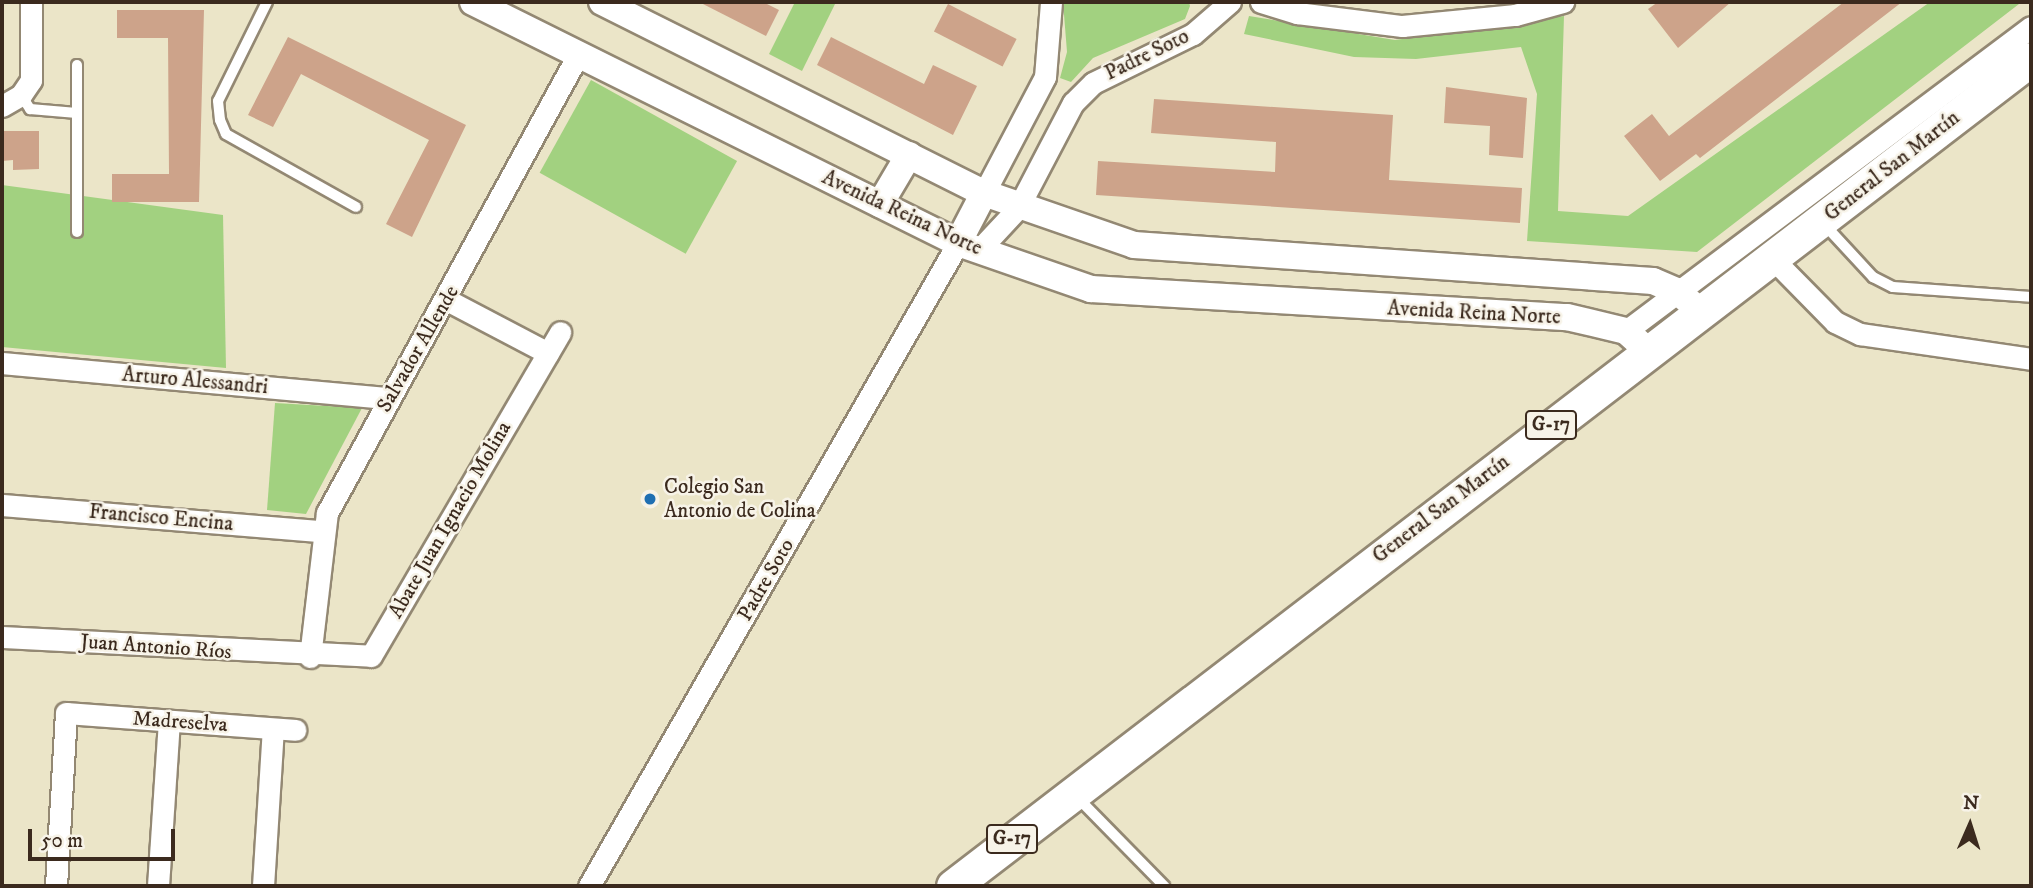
<!DOCTYPE html>
<html>
<head>
<meta charset="utf-8">
<style>
  body { margin:0 }
  #map { position:relative; width:2033px; height:888px; overflow:hidden; background:#ebe5c8; font-family:"IM FELL DW Pica",serif }
  div>[style] { position:absolute }
  [style*='--x'] { left:calc(var(--x)*1px); top:calc(var(--y)*1px); width:calc(var(--w)*1px); rotate:calc(var(--a)*1deg) }
  .green>* { inset:0; background:#a2d180; transform-origin:0 0 }
  .building>* { inset:0; background:#cda38a; transform-origin:0 0 }
  .roads { filter:drop-shadow(2px 0 #938873) drop-shadow(-2px 0 #938873) drop-shadow(0 2px #938873) drop-shadow(0 -2px #938873) }
  .service>* { height:10px; margin:-5px; padding:0 5px; transform-origin:5px; border-radius:5px; background:#fff }
  .minor>* { height:21px; margin:-10.5px; padding:0 10.5px; transform-origin:10.5px; border-radius:10.5px; background:#fff }
  .tertiary>* { height:26px; margin:-13px; padding:0 13px; transform-origin:13px; border-radius:13px; background:#fff }
  .primary>* { height:33px; margin:-16.5px; padding:0 16.5px; transform-origin:16.5px; border-radius:16.5px; background:#fff }
  .dots>* { width:19px; height:19px; translate:-50% -50%; box-sizing:border-box; border:4px solid #f7f3e8; border-radius:50% }
  span { translate:-50% -50%; white-space:nowrap; text-align:center; line-height:1.15; -webkit-text-stroke:5px #f7f3e8; paint-order:stroke }
  .shield-label span { padding:2px 5px; background:#f7f3e8; border:2px solid; border-radius:5px; -webkit-text-stroke-width:0 }
  .shield-label { font-size:19px; color:#3b2a1e; font-weight:700 }
  .street-label { font-size:21px; color:#3b2a1e }
  .poi-label { font-size:21px; color:#3b2a1e }
  .left { translate:0 -50%; text-align:left }
  .frame { position:absolute; inset:0; border:4px solid #3b2a1e; pointer-events:none }
  .north { position:absolute; left:1935px; top:790px; width:70px; height:70px; -webkit-text-stroke:5px #f7f3e8; paint-order:stroke; rotate:3deg; font-size:19px; font-weight:700; line-height:28px; text-align:center; color:#3b2a1e }
  .north::after { content:''; display:block; margin:auto; width:24px; height:32px; background:#3b2a1e; clip-path:polygon(50% 0,100% 100%,50% 72%,0 100%) }
  .scale { position:absolute; left:28px; top:829px; width:147px; height:32px; box-sizing:border-box; border:4px solid #3b2a1e; border-top:0; padding-left:9px; font-size:21px; line-height:24px; white-space:nowrap; color:#3b2a1e; -webkit-text-stroke:5px #f7f3e8; paint-order:stroke }
</style>
</head>
<body>
<div id="map">
  <div class="green">
    <i style="clip-path:polygon(795px 2px,836px 2px,802px 71px,769px 54px)"></i>
    <i style="clip-path:polygon(1063px 2px,1189px 2px,1190px 6px,1185px 19px,1093px 58px,1071px 82px,1060px 78px,1067px 52px)"></i>
    <i style="clip-path:polygon(1930px 2px,2019px 4px,1697px 252px,1527px 241px,1537px 94px,1521px 47px,1416px 59px,1354px 57px,1244px 34px,1249px 16px,1395px 40px,1564px 16px,1558px 211px,1628px 216px)"></i>
    <i style="left:591px;top:80px;width:167px;height:106px;rotate:29deg"></i>
    <i style="clip-path:polygon(2px 185px,223px 215px,226px 368px,2px 347px)"></i>
    <i style="clip-path:polygon(275px 403px,362px 408px,306px 514px,267px 510px)"></i>
  </div>
  <div class="building">
    <i style="clip-path:polygon(699px 2px,763px 2px,779px 10px,766px 36px)"></i>
    <i style="clip-path:polygon(1658px 2px,1731px 2px,1678px 48px,1648px 9px)"></i>
    <i style="clip-path:polygon(1844px 2px,1902px 2px,1700px 158px,1696px 154px,1660px 181px,1624px 136px,1652px 114px,1669px 136px)"></i>
    <i style="left:948px;top:4px;width:77px;height:31px;rotate:27deg"></i>
    <i style="clip-path:polygon(117px 10px,204px 10px,199px 202px,112px 202px,112px 174px,169px 174px,168px 38px,117px 38px)"></i>
    <i style="clip-path:polygon(288px 37px,466px 125px,412px 237px,386px 224px,429px 140px,301px 74px,273px 127px,248px 115px)"></i>
    <i style="clip-path:polygon(831px 37px,924px 84px,933px 65px,977px 86px,953px 135px,817px 65px)"></i>
    <i style="clip-path:polygon(1446px 87px,1527px 98px,1523px 158px,1489px 155px,1490px 126px,1444px 123px)"></i>
    <i style="clip-path:polygon(1154px 99px,1393px 115px,1389px 180px,1522px 188px,1520px 223px,1096px 195px,1098px 161px,1275px 172px,1276px 142px,1151px 133px)"></i>
    <i style="clip-path:polygon(2px 131px,39px 131px,39px 169px,13px 170px,13px 160px,2px 161px)"></i>
  </div>
  <div class="roads">
    <div class="service">
      <i style="--x:267;--y:2;--w:110;--a:116.3"></i>
      <i style="--x:218;--y:101;--w:19;--a:84"></i>
      <i style="--x:220;--y:120;--w:15;--a:67"></i>
      <i style="--x:226;--y:134;--w:149;--a:29.3"></i>
      <i style="--x:77;--y:65;--w:167;--a:90"></i>
      <i style="--x:21;--y:95;--w:17;--a:57"></i>
      <i style="--x:30;--y:109;--w:47;--a:4.9"></i>
      <i style="--x:1823;--y:223;--w:74;--a:47.2"></i>
      <i style="--x:1873;--y:277;--w:22;--a:27"></i>
      <i style="--x:1893;--y:287;--w:138;--a:4.1"></i>
      <i style="--x:1076;--y:796;--w:126;--a:45.6"></i>
    </div>
    <div class="minor">
      <i style="--x:1261;--y:2;--w:38;--a:17"></i>
      <i style="--x:1297;--y:13;--w:106;--a:7.1"></i>
      <i style="--x:1402;--y:26;--w:114;--a:-5.6"></i>
      <i style="--x:1515;--y:15;--w:50;--a:-15.2"></i>
      <i style="--x:2;--y:106;--w:22;--a:-30"></i>
      <i style="--x:21;--y:95;--w:18;--a:-56"></i>
      <i style="--x:31;--y:80;--w:78;--a:-90"></i>
      <i style="--x:984;--y:193;--w:131;--a:-62.3"></i>
      <i style="--x:1045;--y:77;--w:75;--a:-85.4"></i>
      <i style="--x:978;--y:251;--w:59;--a:-47.1"></i>
      <i style="--x:1018;--y:208;--w:119;--a:-62.4"></i>
      <i style="--x:1073;--y:103;--w:28;--a:-45"></i>
      <i style="--x:1093;--y:83;--w:111;--a:-26.1"></i>
      <i style="--x:1193;--y:34;--w:49;--a:-40.9"></i>
      <i style="--x:1772;--y:258;--w:90;--a:45.5"></i>
      <i style="--x:1835;--y:322;--w:28;--a:26"></i>
      <i style="--x:1860;--y:334;--w:173;--a:8.3"></i>
      <i style="--x:447;--y:300;--w:114;--a:27.7"></i>
      <i style="--x:1626;--y:331;--w:506;--a:-36.89"></i>
      <i style="--x:2;--y:363;--w:389;--a:5.2"></i>
      <i style="--x:2;--y:505;--w:319;--a:4.7"></i>
      <i style="--x:2;--y:637;--w:369;--a:2.9"></i>
      <i style="--x:371;--y:656;--w:375;--a:-59.7"></i>
      <i style="--x:310;--y:657;--w:145;--a:-83.3"></i>
      <i style="--x:327;--y:513;--w:522;--a:-61.28"></i>
      <i style="--x:56;--y:886;--w:173;--a:-86.7"></i>
      <i style="--x:66;--y:713;--w:230;--a:4.2"></i>
      <i style="--x:158;--y:886;--w:165;--a:-86.2"></i>
      <i style="--x:263;--y:886;--w:157;--a:-86.4"></i>
      <i style="--x:589;--y:886;--w:741;--a:-60.15"></i>
    </div>
    <div class="tertiary">
      <i style="--x:473;--y:2;--w:542;--a:26.42"></i>
      <i style="--x:958;--y:243;--w:141;--a:19.1"></i>
      <i style="--x:1091;--y:289;--w:477;--a:3.4"></i>
      <i style="--x:1567;--y:317;--w:61;--a:13.3"></i>
      <i style="--x:1626;--y:331;--w:30;--a:42"></i>
      <i style="--x:602;--y:2;--w:427;--a:26.6"></i>
      <i style="--x:984;--y:193;--w:159;--a:19.1"></i>
      <i style="--x:1134;--y:245;--w:520;--a:3.97"></i>
      <i style="--x:1653;--y:281;--w:26;--a:23"></i>
      <i style="--x:1677;--y:291;--w:32;--a:41"></i>
      <i style="--x:880;--y:204;--w:57;--a:-59.4"></i>
      <i style="--x:958;--y:243;--w:56;--a:-62.5"></i>
    </div>
    <div class="primary">
      <i style="--x:953;--y:886;--w:1359;--a:-37.49"></i>
    </div>
  </div>
  <div class="dots">
    <i style="left:650px;top:499px;background:#1f6fb2"></i>
  </div>
  <div class="shield-label">
    <span style="left:1551px;top:425px">G-17</span>
    <span style="left:1012px;top:839px">G-17</span>
  </div>
  <div class="street-label">
    <span style="left:1147px;top:55px;rotate:-26deg">Padre Soto</span>
    <span style="left:1892px;top:166px;rotate:-38deg">General San Martín</span>
    <span style="left:902px;top:213px;rotate:25deg">Avenida Reina Norte</span>
    <span style="left:1474px;top:313px;rotate:3deg">Avenida Reina Norte</span>
    <span style="left:418px;top:349px;rotate:-60deg">Salvador Allende</span>
    <span style="left:195px;top:381px;rotate:5deg">Arturo Alessandri</span>
    <span style="left:1441px;top:509px;rotate:-37deg">General San Martín</span>
    <span style="left:161px;top:518px;rotate:5deg">Francisco Encina</span>
    <span style="left:450px;top:520px;rotate:-60deg">Abate Juan Ignacio Molina</span>
    <span style="left:766px;top:580px;rotate:-60deg">Padre Soto</span>
    <span style="left:156px;top:647px;rotate:4deg">Juan Antonio Ríos</span>
    <span style="left:180px;top:722px;rotate:4deg">Madreselva</span>
  </div>
  <div class="poi-label">
    <span class="left" style="left:664px;top:499px">Colegio San<br>Antonio de Colina</span>
  </div>
  <div class="frame"></div>
  <div class="north">N</div>
  <div class="scale">50 m</div>
</div>
</body>
</html>
